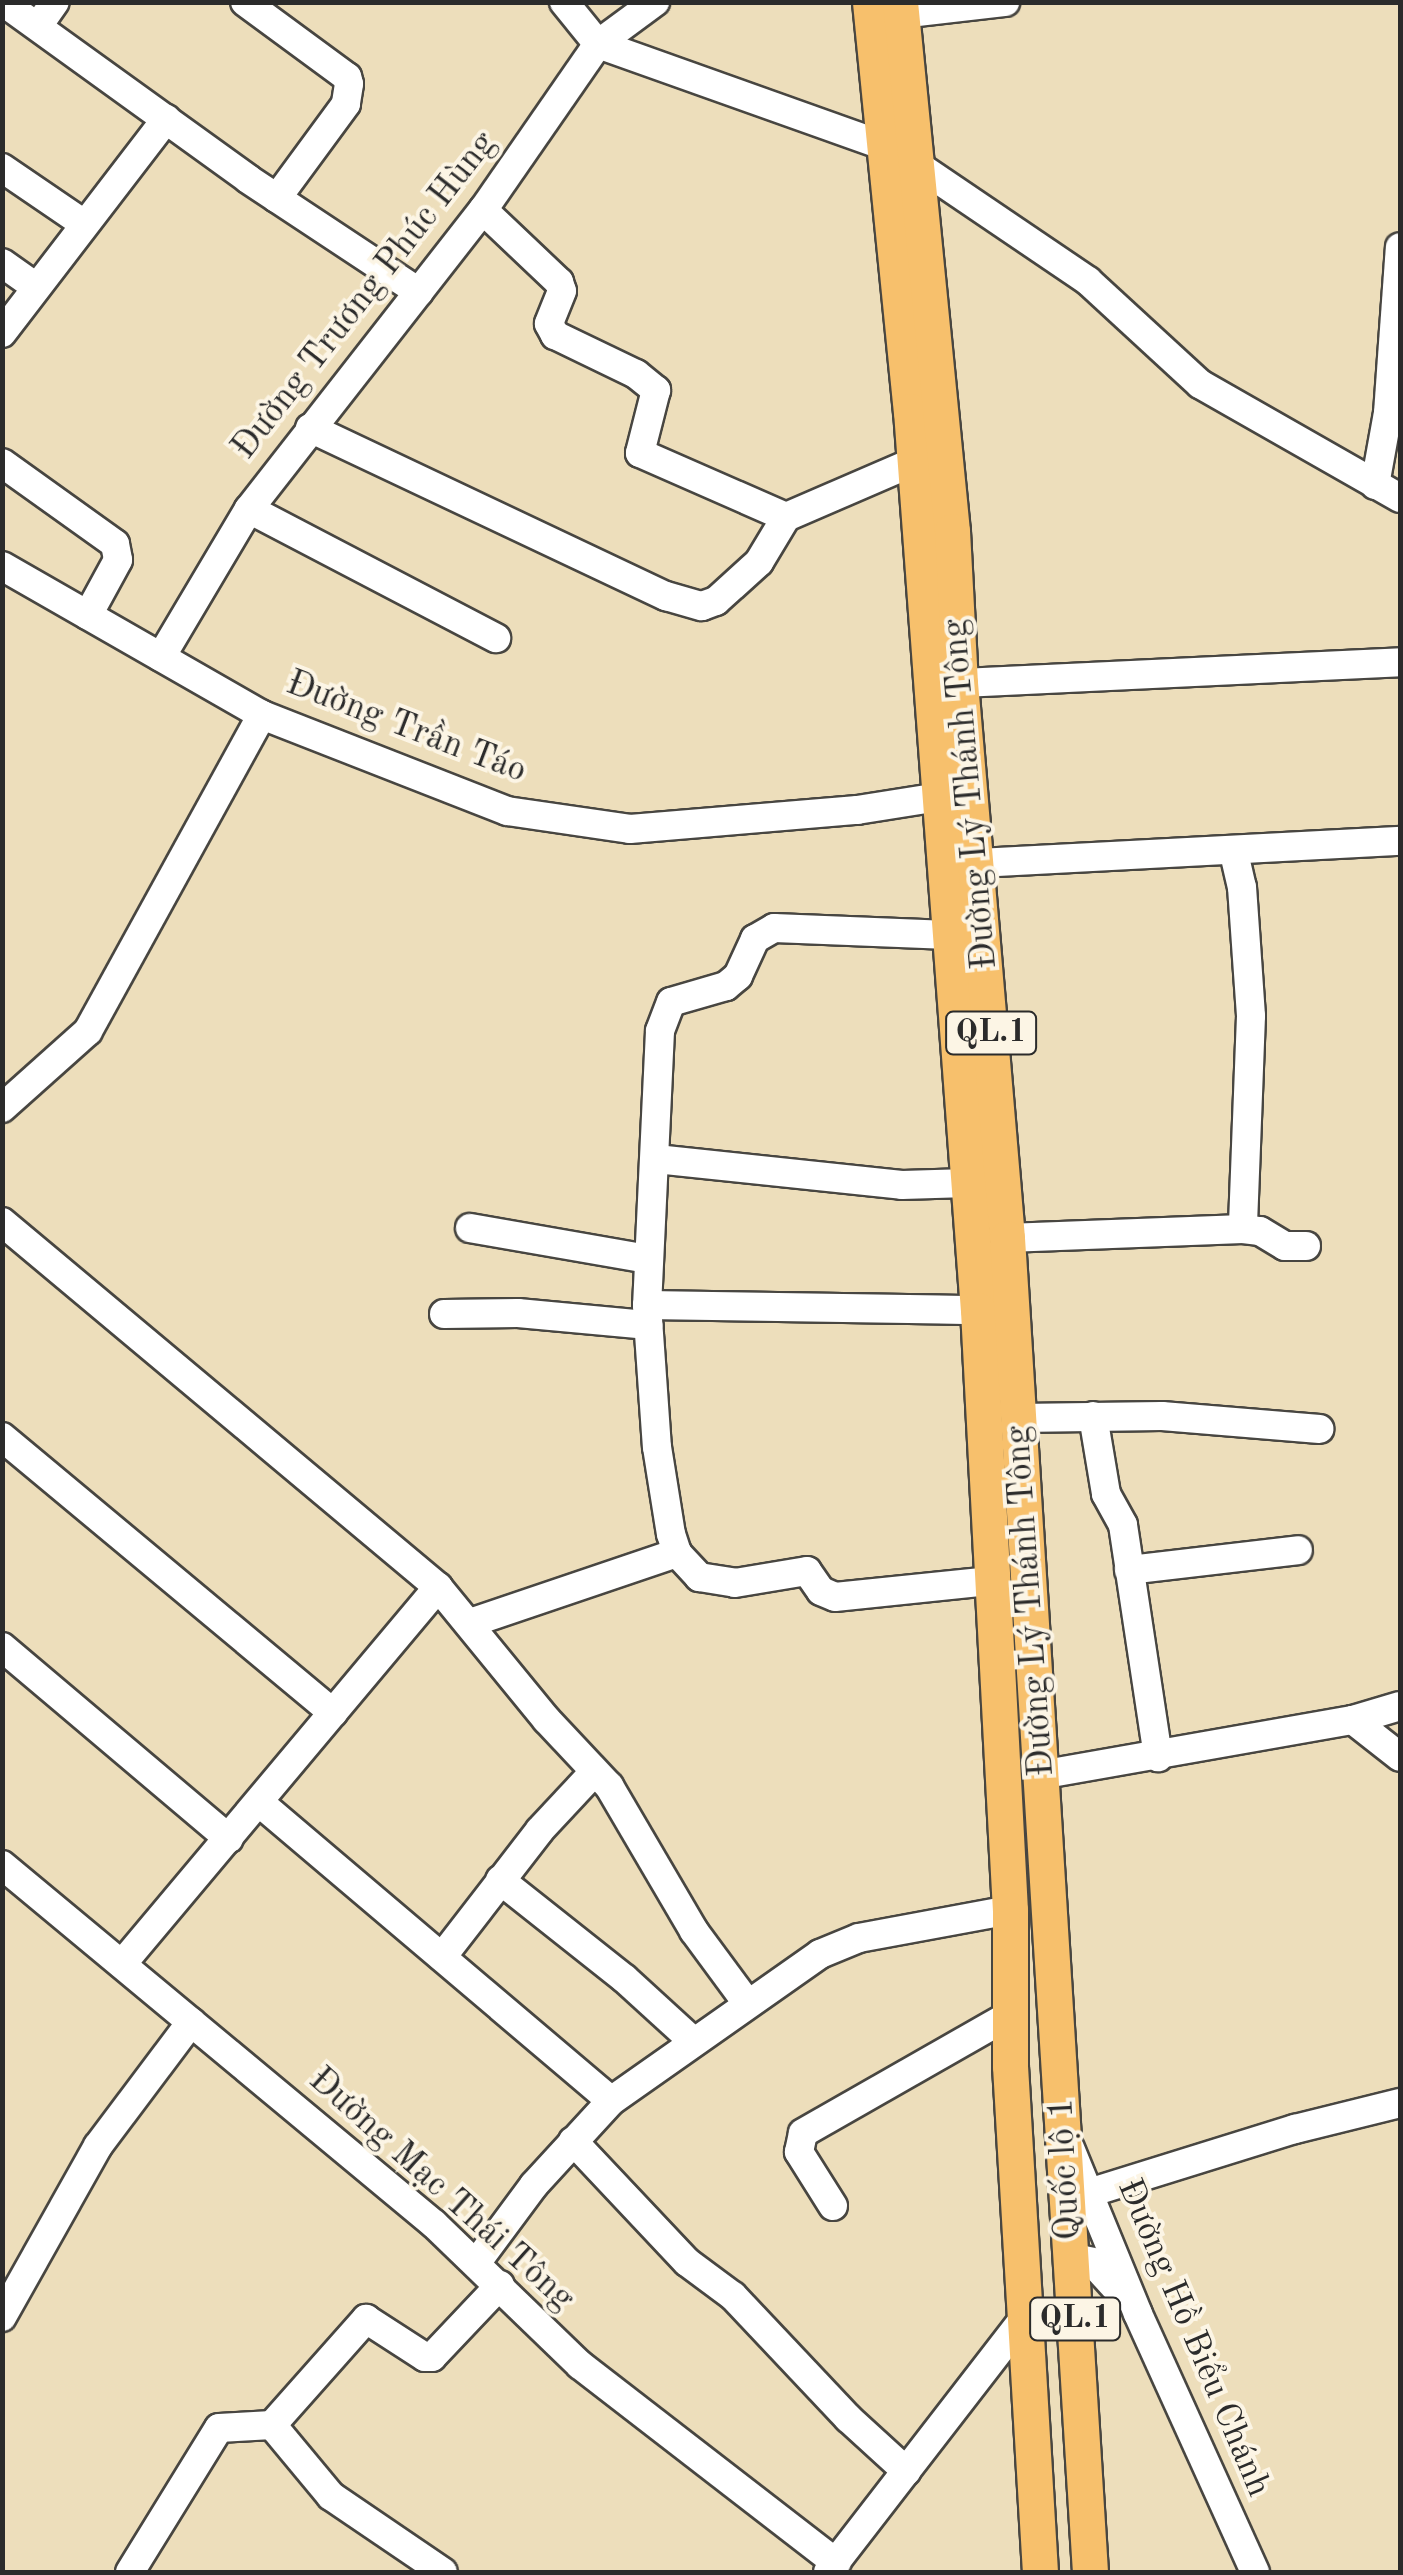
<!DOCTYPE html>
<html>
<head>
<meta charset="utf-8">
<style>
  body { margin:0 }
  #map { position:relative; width:1403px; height:2575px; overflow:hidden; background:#eddebb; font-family:"Old Standard TT",serif }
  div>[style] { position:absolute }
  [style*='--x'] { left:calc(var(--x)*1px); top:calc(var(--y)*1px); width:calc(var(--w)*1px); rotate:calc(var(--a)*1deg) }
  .roads { filter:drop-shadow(2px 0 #484641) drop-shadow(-2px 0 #484641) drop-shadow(0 2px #484641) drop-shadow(0 -2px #484641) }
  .minor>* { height:28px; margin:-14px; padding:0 14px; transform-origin:14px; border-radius:14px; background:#fff }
  .major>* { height:35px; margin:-17.5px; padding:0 17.5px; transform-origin:17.5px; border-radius:17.5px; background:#f7c06c }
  span { translate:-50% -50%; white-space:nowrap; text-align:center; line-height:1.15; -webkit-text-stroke:8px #fcf5e5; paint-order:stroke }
  .shield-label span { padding:2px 8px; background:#fcf5e5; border:2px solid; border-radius:8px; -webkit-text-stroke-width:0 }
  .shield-label { font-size:32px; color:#2b2b2b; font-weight:700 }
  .street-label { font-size:35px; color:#2b2b2b }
  .frame { position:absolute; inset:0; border:5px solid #2b2b2b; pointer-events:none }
</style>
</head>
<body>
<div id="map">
  <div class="roads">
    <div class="minor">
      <i style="--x:3;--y:2;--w:302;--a:35.8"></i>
      <i style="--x:248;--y:179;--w:205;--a:33.5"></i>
      <i style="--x:245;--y:2;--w:127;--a:36.3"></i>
      <i style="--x:347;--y:77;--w:7;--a:74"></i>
      <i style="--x:349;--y:84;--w:20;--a:99"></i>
      <i style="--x:346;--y:104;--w:117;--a:126.3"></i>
      <i style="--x:564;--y:2;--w:54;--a:51"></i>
      <i style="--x:598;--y:44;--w:304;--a:19.6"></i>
      <i style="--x:901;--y:14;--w:105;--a:-6.6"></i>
      <i style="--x:38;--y:26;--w:29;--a:-55"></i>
      <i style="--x:914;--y:163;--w:210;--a:34.1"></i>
      <i style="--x:1088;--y:281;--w:152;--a:42.6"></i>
      <i style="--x:1200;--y:384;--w:230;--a:29.7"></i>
      <i style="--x:2;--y:168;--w:99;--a:34.3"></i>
      <i style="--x:483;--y:210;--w:105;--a:43.5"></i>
      <i style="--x:559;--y:282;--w:9;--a:72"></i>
      <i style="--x:562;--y:291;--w:35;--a:112"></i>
      <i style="--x:549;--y:324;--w:13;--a:61"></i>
      <i style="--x:555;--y:335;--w:90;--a:25.7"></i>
      <i style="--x:636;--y:374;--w:26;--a:39"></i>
      <i style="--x:656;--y:390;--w:65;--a:104.3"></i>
      <i style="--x:640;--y:453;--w:159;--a:23.7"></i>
      <i style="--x:2;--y:263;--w:42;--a:35.2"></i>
      <i style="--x:2;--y:333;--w:270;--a:-52.5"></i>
      <i style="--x:310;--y:428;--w:394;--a:25.3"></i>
      <i style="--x:666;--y:596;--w:37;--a:16"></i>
      <i style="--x:702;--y:606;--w:15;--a:-20"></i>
      <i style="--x:716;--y:601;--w:58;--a:-42.2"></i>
      <i style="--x:759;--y:562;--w:52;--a:-59"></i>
      <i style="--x:786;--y:517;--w:139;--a:-23.3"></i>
      <i style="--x:2;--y:463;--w:139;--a:35.6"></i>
      <i style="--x:115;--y:544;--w:16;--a:79"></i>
      <i style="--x:118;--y:560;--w:63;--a:118.6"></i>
      <i style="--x:1375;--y:485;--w:73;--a:-79.8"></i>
      <i style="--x:1388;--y:413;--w:166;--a:-85.9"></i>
      <i style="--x:249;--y:509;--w:279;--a:27.6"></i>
      <i style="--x:2;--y:566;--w:300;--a:29.8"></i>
      <i style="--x:262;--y:715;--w:263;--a:21.4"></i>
      <i style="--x:507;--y:811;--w:124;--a:8.3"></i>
      <i style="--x:630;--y:829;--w:228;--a:-4.8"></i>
      <i style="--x:857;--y:810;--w:83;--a:-9"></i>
      <i style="--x:161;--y:657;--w:172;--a:-59.3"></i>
      <i style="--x:249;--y:509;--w:380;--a:-52"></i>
      <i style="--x:483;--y:210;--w:202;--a:-55.3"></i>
      <i style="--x:598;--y:44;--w:71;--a:-36.4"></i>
      <i style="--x:960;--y:683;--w:441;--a:-2.7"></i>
      <i style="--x:1234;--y:853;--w:35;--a:77"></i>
      <i style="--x:1242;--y:887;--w:129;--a:86"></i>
      <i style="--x:1251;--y:1016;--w:213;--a:92.2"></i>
      <i style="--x:978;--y:863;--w:423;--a:-3"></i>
      <i style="--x:949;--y:935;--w:175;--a:-177.7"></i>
      <i style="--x:774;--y:928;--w:22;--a:150"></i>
      <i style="--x:755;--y:939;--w:41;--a:114.7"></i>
      <i style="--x:738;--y:976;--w:16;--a:140"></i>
      <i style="--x:726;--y:986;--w:57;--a:163.8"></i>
      <i style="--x:671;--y:1002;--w:31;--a:111"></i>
      <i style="--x:660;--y:1031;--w:274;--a:92.7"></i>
      <i style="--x:647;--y:1305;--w:142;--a:86"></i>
      <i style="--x:657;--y:1447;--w:88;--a:80.9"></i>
      <i style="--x:671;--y:1534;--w:20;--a:72"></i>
      <i style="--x:677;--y:1553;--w:33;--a:47"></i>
      <i style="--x:699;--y:1577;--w:36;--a:9"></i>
      <i style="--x:735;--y:1583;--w:73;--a:-9.5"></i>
      <i style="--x:807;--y:1571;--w:24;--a:55"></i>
      <i style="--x:821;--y:1591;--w:15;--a:23"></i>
      <i style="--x:835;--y:1597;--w:157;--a:-5.9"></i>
      <i style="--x:2;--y:1108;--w:115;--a:-41.8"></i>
      <i style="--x:88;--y:1031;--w:361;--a:-61.2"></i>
      <i style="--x:656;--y:1159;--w:247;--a:6"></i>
      <i style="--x:902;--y:1185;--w:66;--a:-1.7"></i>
      <i style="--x:2;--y:1222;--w:569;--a:39.93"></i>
      <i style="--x:438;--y:1587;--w:172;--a:50.7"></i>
      <i style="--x:547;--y:1720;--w:91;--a:46.8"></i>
      <i style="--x:609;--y:1786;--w:168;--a:59.6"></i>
      <i style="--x:694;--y:1931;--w:89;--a:53.6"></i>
      <i style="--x:470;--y:1228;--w:181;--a:9.9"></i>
      <i style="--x:1007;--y:1238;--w:236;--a:-2.2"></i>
      <i style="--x:1243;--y:1229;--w:17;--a:7"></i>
      <i style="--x:1260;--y:1231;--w:29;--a:31"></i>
      <i style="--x:1285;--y:1246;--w:21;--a:0"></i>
      <i style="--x:647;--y:1305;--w:331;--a:0.9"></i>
      <i style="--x:444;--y:1314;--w:74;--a:-0.8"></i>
      <i style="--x:518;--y:1313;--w:131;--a:5.3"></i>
      <i style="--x:1093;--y:1416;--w:79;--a:80.5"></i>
      <i style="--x:1106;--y:1494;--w:35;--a:61"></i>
      <i style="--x:1123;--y:1525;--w:235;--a:81.4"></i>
      <i style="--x:1019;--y:1418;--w:143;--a:-0.8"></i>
      <i style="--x:1162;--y:1416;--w:158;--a:4.7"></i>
      <i style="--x:2;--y:1437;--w:431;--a:39.8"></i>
      <i style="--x:1129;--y:1570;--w:170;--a:-6.7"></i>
      <i style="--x:470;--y:1623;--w:219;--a:-18.7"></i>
      <i style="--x:2;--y:1647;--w:297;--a:40.2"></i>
      <i style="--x:1353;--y:1720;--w:60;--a:38.2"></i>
      <i style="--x:1057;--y:1772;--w:301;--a:-10"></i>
      <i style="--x:1353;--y:1720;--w:49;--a:-16.6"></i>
      <i style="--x:260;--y:1803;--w:460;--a:40.3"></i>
      <i style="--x:2;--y:1865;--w:562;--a:39.73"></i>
      <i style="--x:434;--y:2224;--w:203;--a:44"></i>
      <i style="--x:580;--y:2365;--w:324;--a:37.7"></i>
      <i style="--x:500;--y:1880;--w:159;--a:38.4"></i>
      <i style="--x:625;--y:1979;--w:92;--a:42.4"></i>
      <i style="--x:442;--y:1957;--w:160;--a:-52.3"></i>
      <i style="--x:540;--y:1830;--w:79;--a:-47"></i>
      <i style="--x:122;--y:1964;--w:492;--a:-50"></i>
      <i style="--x:573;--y:2141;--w:166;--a:46.7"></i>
      <i style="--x:687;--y:2262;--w:57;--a:36.5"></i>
      <i style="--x:733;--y:2296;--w:168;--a:46.7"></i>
      <i style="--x:848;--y:2418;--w:79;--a:42.4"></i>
      <i style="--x:1070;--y:2148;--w:179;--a:67.7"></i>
      <i style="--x:1138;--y:2314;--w:283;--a:65.6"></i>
      <i style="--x:1089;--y:2193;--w:216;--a:-17.3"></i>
      <i style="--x:1295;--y:2129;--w:108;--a:-13.9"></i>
      <i style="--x:833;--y:2206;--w:64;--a:-122.2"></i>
      <i style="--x:799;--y:2152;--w:19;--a:-78"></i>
      <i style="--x:803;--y:2133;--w:236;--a:-29.7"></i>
      <i style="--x:1071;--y:2257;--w:22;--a:13"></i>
      <i style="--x:1092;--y:2262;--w:46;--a:47.6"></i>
      <i style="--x:477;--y:2262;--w:96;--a:-53.5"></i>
      <i style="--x:534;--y:2185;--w:114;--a:-47.5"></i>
      <i style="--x:611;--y:2101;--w:256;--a:-35.1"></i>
      <i style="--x:820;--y:1954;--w:42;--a:-22.3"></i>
      <i style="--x:859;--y:1938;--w:154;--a:-10.5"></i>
      <i style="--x:2;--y:2317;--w:196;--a:-60.7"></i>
      <i style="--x:98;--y:2146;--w:155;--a:-53.1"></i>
      <i style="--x:272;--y:2425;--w:92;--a:50.3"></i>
      <i style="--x:331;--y:2496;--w:135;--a:34.2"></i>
      <i style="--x:130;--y:2572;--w:169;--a:-58.3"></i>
      <i style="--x:219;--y:2428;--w:53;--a:-3.2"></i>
      <i style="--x:272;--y:2425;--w:142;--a:-48.4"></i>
      <i style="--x:366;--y:2319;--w:70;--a:32.8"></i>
      <i style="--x:425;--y:2357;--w:7;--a:0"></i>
      <i style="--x:432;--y:2357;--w:99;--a:-46.6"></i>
      <i style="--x:828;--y:2572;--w:322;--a:-52.3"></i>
    </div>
    <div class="major">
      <i style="--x:870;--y:2;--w:411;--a:84.3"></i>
      <i style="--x:911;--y:411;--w:901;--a:85.74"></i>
      <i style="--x:978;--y:1310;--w:601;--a:86.95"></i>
      <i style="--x:1010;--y:1910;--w:156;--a:90"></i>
      <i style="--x:1010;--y:2066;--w:507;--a:86.61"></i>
      <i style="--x:900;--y:2;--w:532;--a:84.39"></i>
      <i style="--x:952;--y:531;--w:152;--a:87"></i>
      <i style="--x:960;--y:683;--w:557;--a:85.16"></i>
      <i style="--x:1007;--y:1238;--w:1337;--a:86.44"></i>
    </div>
  </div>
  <div class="shield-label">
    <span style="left:991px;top:1033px">QL.1</span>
    <span style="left:1075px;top:2319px">QL.1</span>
  </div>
  <div class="street-label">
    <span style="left:365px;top:296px;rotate:-52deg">Đường Trương Phúc Hùng</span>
    <span style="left:406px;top:728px;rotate:21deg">Đường Trần Táo</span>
    <span style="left:971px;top:794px;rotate:-95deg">Đường Lý Thánh Tông</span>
    <span style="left:1031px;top:1601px;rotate:-94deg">Đường Lý Thánh Tông</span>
    <span style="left:1066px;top:2169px;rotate:-93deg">Quốc lộ 1</span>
    <span style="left:441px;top:2190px;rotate:42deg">Đường Mạc Thái Tông</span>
    <span style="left:1193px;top:2338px;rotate:67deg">Đường Hồ Biểu Chánh</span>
  </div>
  <div class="frame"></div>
</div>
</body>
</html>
